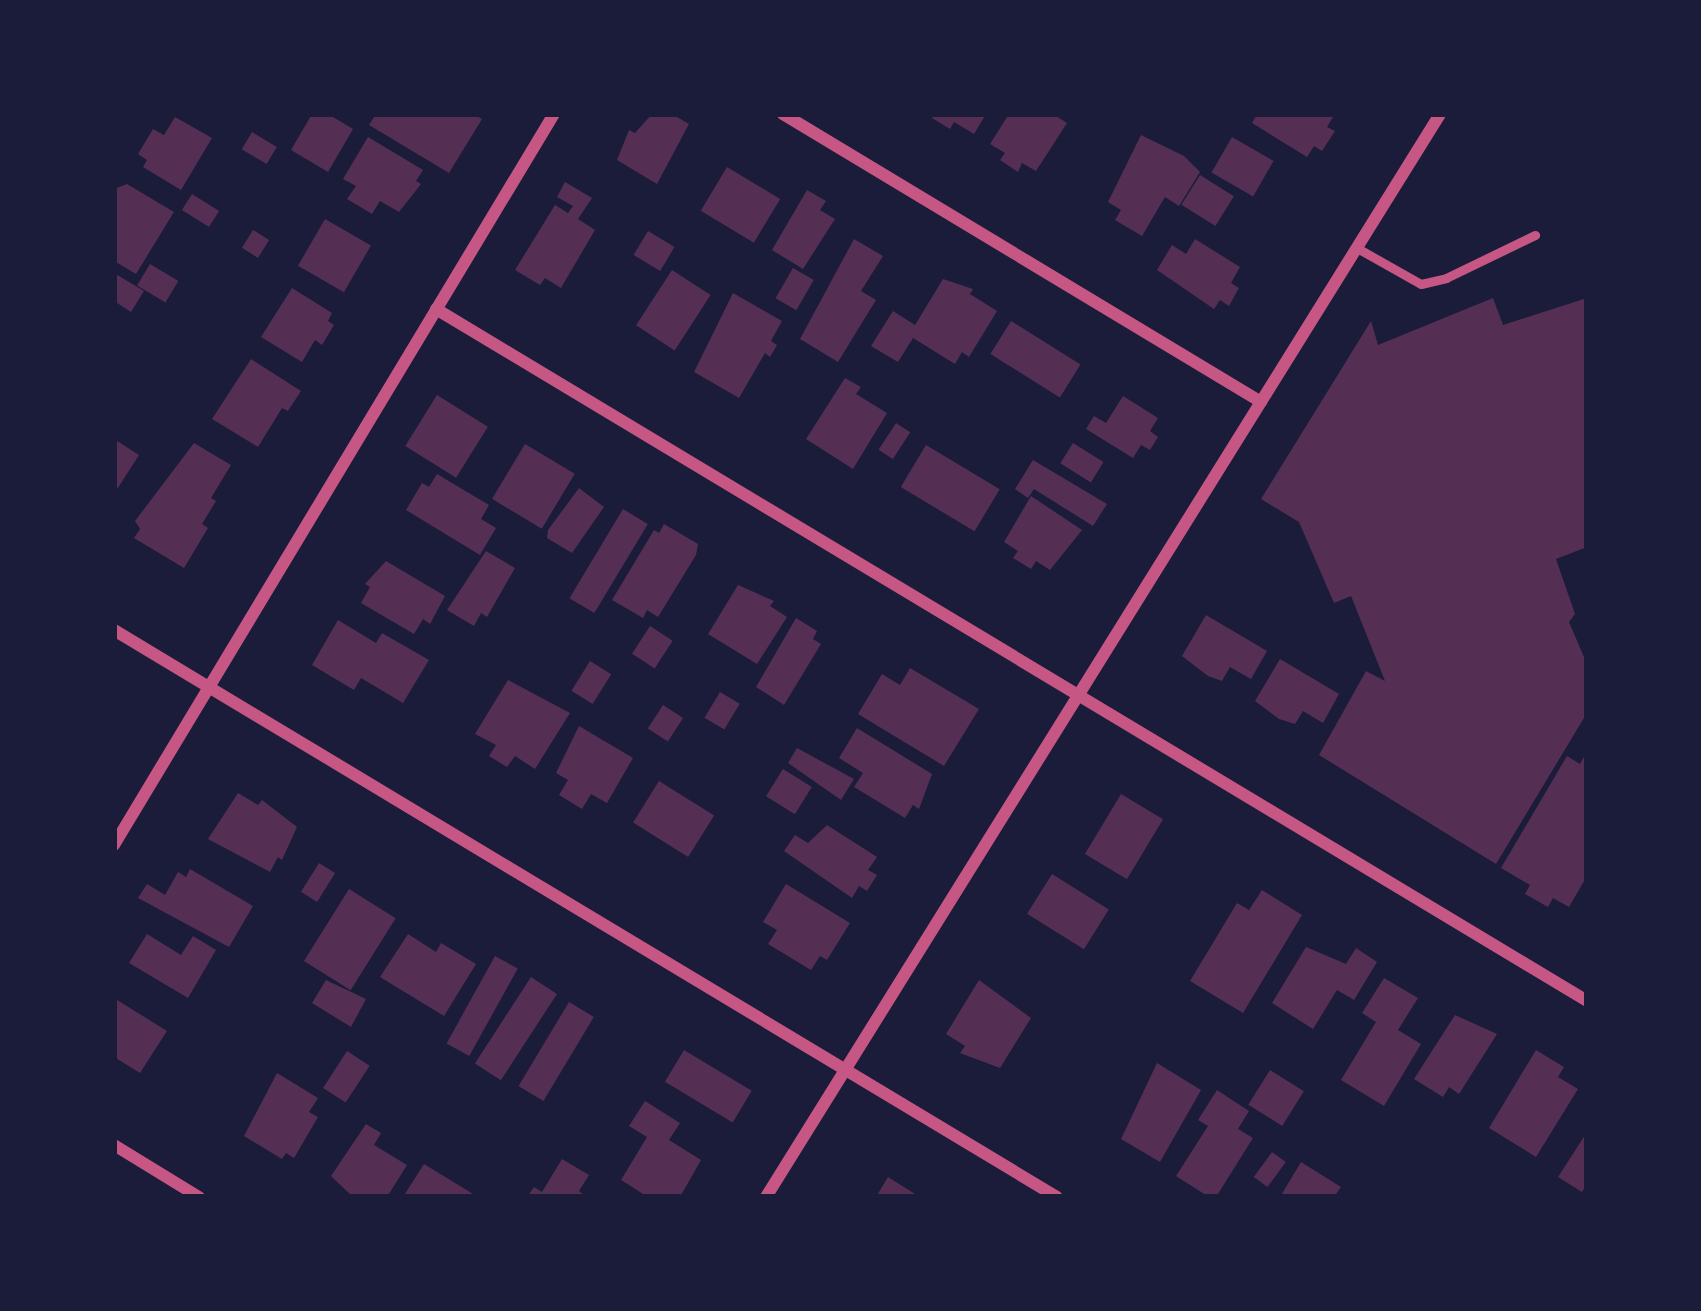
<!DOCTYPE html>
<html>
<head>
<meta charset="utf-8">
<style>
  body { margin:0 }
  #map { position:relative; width:1701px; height:1311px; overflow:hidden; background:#1b1b3a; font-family:"Open Sans",sans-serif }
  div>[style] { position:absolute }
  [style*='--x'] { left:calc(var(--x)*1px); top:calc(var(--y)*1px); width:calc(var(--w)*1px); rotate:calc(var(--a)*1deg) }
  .building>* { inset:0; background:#542f53; transform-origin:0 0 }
  .service>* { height:9px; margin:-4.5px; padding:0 4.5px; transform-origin:4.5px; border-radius:4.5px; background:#c65784 }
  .minor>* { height:12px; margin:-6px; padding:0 6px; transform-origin:6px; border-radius:6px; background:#c65784 }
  span { translate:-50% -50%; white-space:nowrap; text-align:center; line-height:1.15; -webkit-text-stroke:9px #1b1b3a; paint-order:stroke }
  .frame { position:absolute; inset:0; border:117px solid #1b1b3a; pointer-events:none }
</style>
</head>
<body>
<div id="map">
  <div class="building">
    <i style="clip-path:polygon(312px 114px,328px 114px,353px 129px,328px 172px,291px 150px)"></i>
    <i style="clip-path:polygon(376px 114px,473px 114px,482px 119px,449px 173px,369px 125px)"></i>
    <i style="clip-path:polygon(652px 114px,672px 114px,689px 124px,657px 184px,617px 160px,629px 130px,635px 133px)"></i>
    <i style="clip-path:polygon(935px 114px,986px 114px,974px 134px,954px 122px,950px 129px,932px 118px)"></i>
    <i style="clip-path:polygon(1009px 114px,1053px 114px,1067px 123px,1036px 171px,1022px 163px,1018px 172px,1000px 160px,1005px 153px,990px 144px)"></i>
    <i style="clip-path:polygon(1257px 114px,1329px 114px,1333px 117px,1327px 127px,1335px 131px,1322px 151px,1314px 146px,1307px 157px,1252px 123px)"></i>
    <i style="clip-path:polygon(175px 117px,212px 138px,181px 190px,143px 167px,147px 160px,138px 154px,153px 129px,164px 135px)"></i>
    <i style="left:252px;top:132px;width:29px;height:20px;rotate:31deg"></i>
    <i style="clip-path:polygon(1141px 135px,1184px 156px,1200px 172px,1179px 206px,1165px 197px,1142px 236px,1115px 220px,1121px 210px,1108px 202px)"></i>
    <i style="clip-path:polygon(368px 137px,423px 170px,416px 181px,421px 184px,399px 212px,380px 201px,372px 214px,347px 199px,356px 186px,343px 179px)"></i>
    <i style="left:1232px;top:137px;width:48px;height:41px;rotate:30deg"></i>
    <i style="left:727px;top:167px;width:62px;height:51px;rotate:31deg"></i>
    <i style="left:1200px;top:175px;width:40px;height:35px;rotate:32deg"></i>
    <i style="clip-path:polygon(565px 182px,592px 198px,578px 219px,595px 230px,561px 288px,545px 278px,540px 285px,515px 270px,555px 205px,568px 213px,573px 206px,557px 197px)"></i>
    <i style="clip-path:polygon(127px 184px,174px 212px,136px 274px,114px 261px,114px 189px)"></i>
    <i style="clip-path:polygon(807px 190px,826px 201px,820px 210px,835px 219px,803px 269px,772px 250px)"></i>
    <i style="left:192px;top:194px;width:32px;height:19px;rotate:32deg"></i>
    <i style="left:325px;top:219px;width:53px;height:54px;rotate:30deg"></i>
    <i style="left:253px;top:230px;width:19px;height:21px;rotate:32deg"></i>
    <i style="left:648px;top:231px;width:31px;height:28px;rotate:31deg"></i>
    <i style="clip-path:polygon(854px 239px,883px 256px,861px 291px,876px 300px,838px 362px,800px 339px)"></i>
    <i style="clip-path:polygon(1195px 239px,1240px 267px,1231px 283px,1239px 288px,1229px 306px,1220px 300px,1214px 309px,1157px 270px,1172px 245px,1186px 254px)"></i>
    <i style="left:150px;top:264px;width:33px;height:25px;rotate:31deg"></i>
    <i style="left:793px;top:268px;width:24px;height:35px;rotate:30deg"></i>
    <i style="left:672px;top:270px;width:46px;height:66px;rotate:33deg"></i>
    <i style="clip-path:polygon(114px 273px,144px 291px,131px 312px,114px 301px)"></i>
    <i style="clip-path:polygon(943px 279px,973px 289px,970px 294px,997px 311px,969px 357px,962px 352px,955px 364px,913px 338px,898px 362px,871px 346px,893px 311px,915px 325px)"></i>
    <i style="clip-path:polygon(292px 288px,332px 313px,328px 321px,334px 325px,322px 345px,315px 340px,302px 362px,261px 337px)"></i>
    <i style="clip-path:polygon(733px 293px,782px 321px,771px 341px,777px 345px,770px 357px,765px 353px,739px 398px,694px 372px)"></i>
    <i style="clip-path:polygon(1493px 298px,1503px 325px,1587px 298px,1587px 547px,1556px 559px,1575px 614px,1569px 622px,1587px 664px,1587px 713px,1496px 864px,1319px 755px,1366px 671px,1385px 681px,1351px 596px,1334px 603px,1299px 522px,1261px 499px,1371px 321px,1378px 345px)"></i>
    <i style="left:1011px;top:321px;width:82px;height:39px;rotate:32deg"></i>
    <i style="clip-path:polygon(251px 359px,301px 391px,288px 411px,282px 408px,258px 447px,212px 419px)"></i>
    <i style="clip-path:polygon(845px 378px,861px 387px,856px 394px,887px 413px,853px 469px,806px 439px)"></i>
    <i style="left:437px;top:395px;width:60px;height:60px;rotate:32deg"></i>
    <i style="clip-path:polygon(1123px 396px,1158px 418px,1150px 431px,1158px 437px,1150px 450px,1141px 445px,1133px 458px,1086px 429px,1094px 416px,1106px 423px)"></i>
    <i style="left:896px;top:423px;width:17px;height:32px;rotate:33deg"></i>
    <i style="clip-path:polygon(114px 439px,139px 455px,114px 494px)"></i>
    <i style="clip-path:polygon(194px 443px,231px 465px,211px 498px,216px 501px,202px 524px,208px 528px,184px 568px,134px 538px,140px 529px,135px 521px)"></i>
    <i style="left:1073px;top:443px;width:36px;height:24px;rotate:32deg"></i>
    <i style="left:525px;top:444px;width:58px;height:64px;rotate:31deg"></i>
    <i style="left:926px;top:445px;width:86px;height:49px;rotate:31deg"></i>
    <i style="clip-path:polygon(1033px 460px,1107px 504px,1093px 526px,1034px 489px,1028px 498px,1015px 489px)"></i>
    <i style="clip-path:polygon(437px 474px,489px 505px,481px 519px,496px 528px,480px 555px,406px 510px,422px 483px,429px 487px)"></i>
    <i style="clip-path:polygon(579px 488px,604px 507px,572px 553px,547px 538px,548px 530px)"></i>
    <i style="clip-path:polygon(1031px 496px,1082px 530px,1050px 570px,1036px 561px,1031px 569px,1013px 558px,1018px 551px,1004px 542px)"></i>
    <i style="left:623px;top:509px;width:29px;height:104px;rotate:31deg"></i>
    <i style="clip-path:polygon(664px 524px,698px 544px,696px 555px,658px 617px,647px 610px,643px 618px,612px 600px,654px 530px,659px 533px)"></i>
    <i style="clip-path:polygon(486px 551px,515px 568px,487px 617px,481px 613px,474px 626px,447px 610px)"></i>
    <i style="clip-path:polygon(386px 561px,445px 596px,430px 624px,423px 619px,414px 634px,361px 603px,370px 587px,365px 584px)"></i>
    <i style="clip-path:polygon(738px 585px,774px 601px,770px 606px,787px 617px,757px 664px,708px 634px)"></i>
    <i style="clip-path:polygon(1206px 615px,1267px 651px,1251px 679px,1230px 667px,1222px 681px,1208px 676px,1182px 656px)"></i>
    <i style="clip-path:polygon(796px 618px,817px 631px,813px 639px,821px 644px,784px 705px,756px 687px)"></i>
    <i style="clip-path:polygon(338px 620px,376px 643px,382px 633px,429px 660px,403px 703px,361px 678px,354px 690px,312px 665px)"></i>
    <i style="left:650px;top:626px;width:27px;height:33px;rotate:33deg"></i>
    <i style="clip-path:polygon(1280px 659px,1339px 694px,1323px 723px,1303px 711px,1295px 724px,1279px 719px,1255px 701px)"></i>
    <i style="left:590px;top:661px;width:25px;height:35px;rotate:32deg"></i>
    <i style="clip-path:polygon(910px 668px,979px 709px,944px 766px,858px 714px,882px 674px,900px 685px)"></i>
    <i style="clip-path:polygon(508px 680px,570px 713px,535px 769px,515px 756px,507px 767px,489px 756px,496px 745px,475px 734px)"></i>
    <i style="left:720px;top:692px;width:23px;height:30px;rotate:31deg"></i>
    <i style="left:663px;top:705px;width:24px;height:28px;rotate:33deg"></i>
    <i style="clip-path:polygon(579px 726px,633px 758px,607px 803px,591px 794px,582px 809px,559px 795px,568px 780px,556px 773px)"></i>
    <i style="clip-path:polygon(857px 728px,932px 774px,919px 809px,913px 805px,905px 818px,854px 787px,863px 773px,839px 758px)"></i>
    <i style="clip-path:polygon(797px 748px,854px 779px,841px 800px,788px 763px)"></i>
    <i style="clip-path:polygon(1587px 751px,1587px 876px,1569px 907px,1553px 898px,1548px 907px,1525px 894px,1530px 885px,1501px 868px,1567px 756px,1580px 764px)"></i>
    <i style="left:783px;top:769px;width:34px;height:32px;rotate:32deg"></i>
    <i style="left:659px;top:781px;width:65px;height:49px;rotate:32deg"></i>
    <i style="clip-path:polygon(238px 793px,258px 805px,262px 800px,297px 827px,282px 860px,278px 857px,270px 872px,208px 839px)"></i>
    <i style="left:1121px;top:794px;width:49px;height:70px;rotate:31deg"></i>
    <i style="clip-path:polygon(827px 825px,877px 857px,868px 870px,877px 875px,867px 891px,859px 886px,852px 898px,784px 851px,795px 835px,808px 843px)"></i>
    <i style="left:319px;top:863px;width:19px;height:34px;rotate:32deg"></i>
    <i style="clip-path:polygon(190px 869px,253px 906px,229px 947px,138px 898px,147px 884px,165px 895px,178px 872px,186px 877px)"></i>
    <i style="left:1052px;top:874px;width:67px;height:47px;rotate:32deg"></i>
    <i style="clip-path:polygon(786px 884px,850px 923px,827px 960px,820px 956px,811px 970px,768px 944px,777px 930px,763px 922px)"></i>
    <i style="left:349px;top:889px;width:55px;height:85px;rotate:32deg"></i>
    <i style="clip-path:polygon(1262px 890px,1302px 915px,1243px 1013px,1190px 981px,1237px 903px,1249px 910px)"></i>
    <i style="clip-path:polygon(147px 934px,181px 955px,193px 936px,216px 950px,188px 998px,129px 963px)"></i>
    <i style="clip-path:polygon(408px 934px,436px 952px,441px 943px,476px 964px,444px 1016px,380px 977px)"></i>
    <i style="clip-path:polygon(1306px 947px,1346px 964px,1356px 948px,1377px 962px,1354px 1000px,1337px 990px,1313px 1029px,1272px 1003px)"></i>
    <i style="left:495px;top:956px;width:26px;height:100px;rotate:29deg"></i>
    <i style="left:531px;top:977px;width:31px;height:103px;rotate:33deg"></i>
    <i style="clip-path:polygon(1384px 978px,1418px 998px,1398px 1030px,1421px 1044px,1384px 1106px,1341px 1080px,1376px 1022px,1362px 1013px)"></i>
    <i style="clip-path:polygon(326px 980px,366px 999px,351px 1027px,312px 1003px)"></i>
    <i style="clip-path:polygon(979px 980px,1031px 1018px,1000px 1068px,960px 1053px,965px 1046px,946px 1034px)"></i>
    <i style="clip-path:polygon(114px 998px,167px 1031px,140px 1073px,114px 1057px)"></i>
    <i style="left:569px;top:1002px;width:29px;height:98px;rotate:31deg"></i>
    <i style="clip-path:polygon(1455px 1015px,1497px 1034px,1459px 1094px,1449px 1087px,1443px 1097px,1414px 1079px)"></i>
    <i style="left:684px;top:1050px;width:79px;height:37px;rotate:31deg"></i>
    <i style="clip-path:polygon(1536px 1050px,1564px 1067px,1558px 1077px,1578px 1089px,1536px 1157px,1489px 1128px)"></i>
    <i style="left:347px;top:1051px;width:27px;height:44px;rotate:33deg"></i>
    <i style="clip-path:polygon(1157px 1063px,1201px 1090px,1160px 1162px,1121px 1139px)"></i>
    <i style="left:1270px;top:1070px;width:40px;height:41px;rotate:32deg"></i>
    <i style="clip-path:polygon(277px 1073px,318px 1098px,309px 1112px,318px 1117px,294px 1158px,286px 1153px,282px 1159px,244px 1136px)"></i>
    <i style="clip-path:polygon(1217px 1090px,1249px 1111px,1238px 1129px,1253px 1138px,1216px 1197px,1209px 1197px,1176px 1176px,1208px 1126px,1198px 1120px)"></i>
    <i style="clip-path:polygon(645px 1101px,680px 1123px,669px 1140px,701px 1160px,680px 1197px,648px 1197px,621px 1180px,647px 1137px,629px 1126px)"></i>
    <i style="clip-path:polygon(366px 1124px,381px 1133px,374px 1145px,407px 1165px,387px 1197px,353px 1197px,331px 1176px)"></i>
    <i style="clip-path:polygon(1587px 1132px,1587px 1184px,1582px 1192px,1558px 1177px)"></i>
    <i style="left:1272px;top:1152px;width:17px;height:31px;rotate:36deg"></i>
    <i style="clip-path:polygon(562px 1159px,589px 1175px,579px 1191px,587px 1197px,527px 1197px,534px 1187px,542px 1192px)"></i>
    <i style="clip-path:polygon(1301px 1162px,1341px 1187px,1334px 1197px,1280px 1197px)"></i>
    <i style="clip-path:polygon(424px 1164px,478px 1197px,403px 1197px)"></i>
    <i style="clip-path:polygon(888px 1177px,920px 1197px,876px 1197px)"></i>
  </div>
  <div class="service">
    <i style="--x:1357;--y:248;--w:73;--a:29.4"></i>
    <i style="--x:1421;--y:284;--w:26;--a:-13"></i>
    <i style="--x:1446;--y:278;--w:99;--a:-25.8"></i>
  </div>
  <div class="minor">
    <i style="--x:783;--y:114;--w:558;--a:31.07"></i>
    <i style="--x:436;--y:309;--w:1343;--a:31.01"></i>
    <i style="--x:114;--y:630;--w:1100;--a:31.02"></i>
    <i style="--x:114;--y:845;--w:853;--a:-58.96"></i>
    <i style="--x:114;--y:1145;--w:100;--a:31.5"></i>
    <i style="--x:766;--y:1197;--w:1276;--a:-58.1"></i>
  </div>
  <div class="frame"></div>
</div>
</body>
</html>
